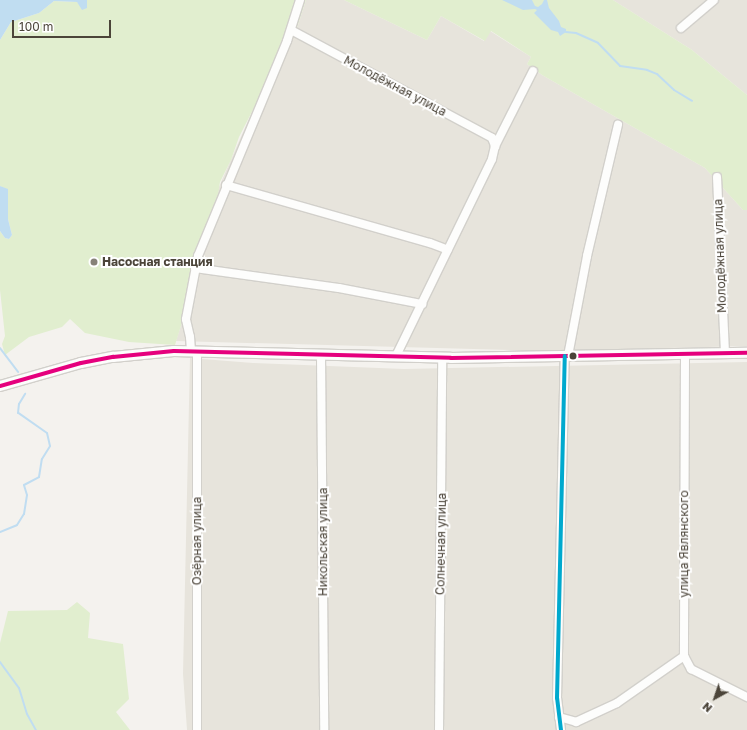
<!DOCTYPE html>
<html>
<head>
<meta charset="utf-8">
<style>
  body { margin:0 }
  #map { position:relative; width:747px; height:730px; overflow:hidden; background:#f4f2ee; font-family:"Golos Text",sans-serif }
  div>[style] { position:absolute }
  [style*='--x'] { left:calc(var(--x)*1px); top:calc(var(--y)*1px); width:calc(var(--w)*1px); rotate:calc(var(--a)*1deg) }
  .residential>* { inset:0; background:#e7e4dc }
  .green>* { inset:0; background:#e1eecf }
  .water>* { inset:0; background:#c0ddf1 }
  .stream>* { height:2px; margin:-1px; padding:0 1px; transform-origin:1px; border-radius:1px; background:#c0ddf1 }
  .roads { filter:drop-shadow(1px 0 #d2d0cb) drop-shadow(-1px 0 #d2d0cb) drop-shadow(0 1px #d2d0cb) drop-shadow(0 -1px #d2d0cb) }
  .minor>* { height:8px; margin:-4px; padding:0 4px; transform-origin:4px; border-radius:4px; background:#fdfdfc }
  .tertiary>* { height:10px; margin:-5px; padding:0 5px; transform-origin:5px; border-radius:5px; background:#fdfdfc }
  .bus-1>* { height:4px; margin:-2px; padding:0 2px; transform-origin:2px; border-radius:2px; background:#e5007d }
  .bus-2>* { height:4px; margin:-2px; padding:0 2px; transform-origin:2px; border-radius:2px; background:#00a9ce }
  .dots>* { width:11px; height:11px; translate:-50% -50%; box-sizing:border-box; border:2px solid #fff; border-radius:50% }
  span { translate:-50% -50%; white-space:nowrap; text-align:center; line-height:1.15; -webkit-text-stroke:4px #fff; paint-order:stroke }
  .street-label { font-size:12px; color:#4b4439 }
  .poi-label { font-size:12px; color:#4b4439; font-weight:700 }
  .left { translate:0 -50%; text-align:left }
  .north { position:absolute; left:695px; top:678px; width:40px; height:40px; -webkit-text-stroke:3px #fff; paint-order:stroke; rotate:220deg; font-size:11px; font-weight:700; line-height:16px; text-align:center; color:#4b4439 }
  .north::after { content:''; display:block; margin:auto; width:14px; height:18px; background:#4b4439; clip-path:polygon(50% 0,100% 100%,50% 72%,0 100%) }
  .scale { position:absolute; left:12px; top:20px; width:99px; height:18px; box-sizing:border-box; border:2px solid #4b4439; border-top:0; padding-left:5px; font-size:12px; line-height:14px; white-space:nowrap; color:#4b4439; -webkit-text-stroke:3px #fff; paint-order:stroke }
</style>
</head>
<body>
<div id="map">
  <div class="residential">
    <i style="clip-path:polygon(306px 0,344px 0,427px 40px,441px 16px,484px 41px,490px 31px,531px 57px,527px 64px,542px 75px,705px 168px,743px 210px,747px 210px,747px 346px,550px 351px,176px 341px,184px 316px,195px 257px,215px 196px,258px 98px,285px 25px,297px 28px)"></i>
    <i style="clip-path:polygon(613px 0,747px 0,747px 95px,692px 50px)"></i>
    <i style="clip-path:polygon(190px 358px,253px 363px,404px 369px,747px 362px,747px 730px,187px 730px,183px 674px)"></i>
  </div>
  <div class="green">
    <i style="clip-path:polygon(87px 0,306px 0,297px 28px,289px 26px,268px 86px,260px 96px,239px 137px,231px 160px,220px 182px,218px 194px,199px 242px,184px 316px,175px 345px,129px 342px,85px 333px,70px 319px,62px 327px,29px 337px,5px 355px,2px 344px,5px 336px,0 290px,0 231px,5px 238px,9px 239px,12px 235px,8px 219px,8px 190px,0 186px,0 40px,11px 22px,39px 13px,54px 1px,77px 2px,87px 8px)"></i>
    <i style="clip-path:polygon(344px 0,613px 0,692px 50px,747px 95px,747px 210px,743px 210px,705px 168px,542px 75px,527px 64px,531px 57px,491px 31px,485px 41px,441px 16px,427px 40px)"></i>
    <i style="clip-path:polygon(77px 602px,90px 613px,88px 638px,123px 644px,129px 699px,116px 712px,130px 730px,0 730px,0 643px,8px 611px,67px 610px)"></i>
  </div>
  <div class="water">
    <i style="clip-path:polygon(0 0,87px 0,87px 8px,82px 10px,77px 2px,54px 1px,39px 13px,11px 22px,0 40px)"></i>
    <i style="clip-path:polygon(502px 0,532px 0,535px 6px,538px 7px,542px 4px,544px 0,547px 0,549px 8px,559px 21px,561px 27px,566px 29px,566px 32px,560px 36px,558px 32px,551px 30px,534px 13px,537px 10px,535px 9px,523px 10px)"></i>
    <i style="clip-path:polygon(0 186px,8px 189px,8px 219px,12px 235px,9px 239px,5px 238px,0 231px)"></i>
  </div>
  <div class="stream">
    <i style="--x:566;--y:32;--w:10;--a:6"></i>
    <i style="--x:576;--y:33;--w:24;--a:24"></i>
    <i style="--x:598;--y:43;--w:32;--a:46"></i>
    <i style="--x:620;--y:66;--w:27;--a:8"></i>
    <i style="--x:647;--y:70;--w:11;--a:22"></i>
    <i style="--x:657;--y:74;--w:23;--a:43"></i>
    <i style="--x:674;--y:90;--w:21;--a:31"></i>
    <i style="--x:0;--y:348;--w:30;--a:53"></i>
    <i style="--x:0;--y:532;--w:18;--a:-22"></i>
    <i style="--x:17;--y:525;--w:13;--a:-58"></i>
    <i style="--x:24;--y:514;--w:19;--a:-81"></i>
    <i style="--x:27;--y:495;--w:10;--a:-107"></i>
    <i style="--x:24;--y:485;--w:17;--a:-28"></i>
    <i style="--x:39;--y:477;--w:18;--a:-81"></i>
    <i style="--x:42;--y:459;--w:15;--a:-58"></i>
    <i style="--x:50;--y:446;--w:13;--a:-103"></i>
    <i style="--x:47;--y:433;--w:35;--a:-145"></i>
    <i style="--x:18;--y:413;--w:9;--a:-84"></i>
    <i style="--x:19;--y:404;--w:12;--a:-59"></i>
    <i style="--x:0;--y:662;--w:32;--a:54"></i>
    <i style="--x:19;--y:688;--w:27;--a:73"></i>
    <i style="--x:27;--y:714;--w:18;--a:61"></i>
  </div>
  <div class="roads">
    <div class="minor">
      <i style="--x:681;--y:28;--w:43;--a:-40.3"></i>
      <i style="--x:291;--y:30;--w:228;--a:28.2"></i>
      <i style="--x:492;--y:138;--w:9;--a:69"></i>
      <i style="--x:717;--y:177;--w:176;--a:87.4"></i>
      <i style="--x:226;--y:185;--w:212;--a:15.9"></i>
      <i style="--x:430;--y:243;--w:19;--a:21"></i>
      <i style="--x:195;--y:268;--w:145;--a:7.9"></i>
      <i style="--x:339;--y:288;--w:85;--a:10.9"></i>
      <i style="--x:191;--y:351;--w:14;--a:-94"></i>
      <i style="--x:190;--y:337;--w:18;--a:-103"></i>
      <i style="--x:186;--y:319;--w:64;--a:-79.2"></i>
      <i style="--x:198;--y:256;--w:233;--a:-67.5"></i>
      <i style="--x:287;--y:41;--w:43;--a:-72.4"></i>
      <i style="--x:197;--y:352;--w:378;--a:90"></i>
      <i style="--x:685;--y:354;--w:302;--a:90.2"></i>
      <i style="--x:684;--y:656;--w:15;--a:62"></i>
      <i style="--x:691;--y:669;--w:63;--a:26.6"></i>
      <i style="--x:321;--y:355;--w:375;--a:89.5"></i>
      <i style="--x:396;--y:356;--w:219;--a:-64"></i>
      <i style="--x:492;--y:159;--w:13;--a:-77"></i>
      <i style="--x:495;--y:146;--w:84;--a:-63.1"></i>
      <i style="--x:568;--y:356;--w:102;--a:-79.2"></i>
      <i style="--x:587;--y:256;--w:135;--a:-76.7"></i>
      <i style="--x:559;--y:717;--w:18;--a:16"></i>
      <i style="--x:576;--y:722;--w:45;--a:-24.9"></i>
      <i style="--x:617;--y:703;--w:82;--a:-35"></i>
      <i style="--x:439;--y:730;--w:373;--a:-89.5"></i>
      <i style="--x:561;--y:730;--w:32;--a:-97"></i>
      <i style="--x:557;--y:698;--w:342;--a:-88.7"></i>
    </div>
    <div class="tertiary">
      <i style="--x:0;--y:386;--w:84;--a:-15.9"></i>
      <i style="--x:81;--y:363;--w:33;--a:-11"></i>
      <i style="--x:113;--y:357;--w:61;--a:-5.6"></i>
      <i style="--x:174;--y:351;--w:277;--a:1.4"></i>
      <i style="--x:451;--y:358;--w:296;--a:-1"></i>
    </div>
  </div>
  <div class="bus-1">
    <i style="--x:0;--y:386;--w:84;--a:-15.9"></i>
    <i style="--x:81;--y:363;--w:33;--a:-11"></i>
    <i style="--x:113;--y:357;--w:61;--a:-5.6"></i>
    <i style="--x:174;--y:351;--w:277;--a:1.4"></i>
    <i style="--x:451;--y:358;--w:296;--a:-1"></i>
  </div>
  <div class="bus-2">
    <i style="--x:561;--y:730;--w:32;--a:-97"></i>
    <i style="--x:557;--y:698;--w:342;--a:-88.7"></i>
  </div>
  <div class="dots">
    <i style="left:94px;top:262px;background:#868178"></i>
    <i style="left:573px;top:356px;background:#4b4439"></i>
  </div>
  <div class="street-label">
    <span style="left:395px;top:86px;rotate:28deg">Молодёжная улица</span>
    <span style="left:720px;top:256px;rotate:-92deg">Молодёжная улица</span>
    <span style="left:197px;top:541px;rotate:-90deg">Озёрная улица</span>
    <span style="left:323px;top:542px;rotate:-90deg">Никольская улица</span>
    <span style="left:441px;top:544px;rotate:-89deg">Солнечная улица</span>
    <span style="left:684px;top:544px;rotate:-90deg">улица Являнского</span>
  </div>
  <div class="poi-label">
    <span class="left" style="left:102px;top:262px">Насосная станция</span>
  </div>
  <div class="north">N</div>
  <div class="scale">100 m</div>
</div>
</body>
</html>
